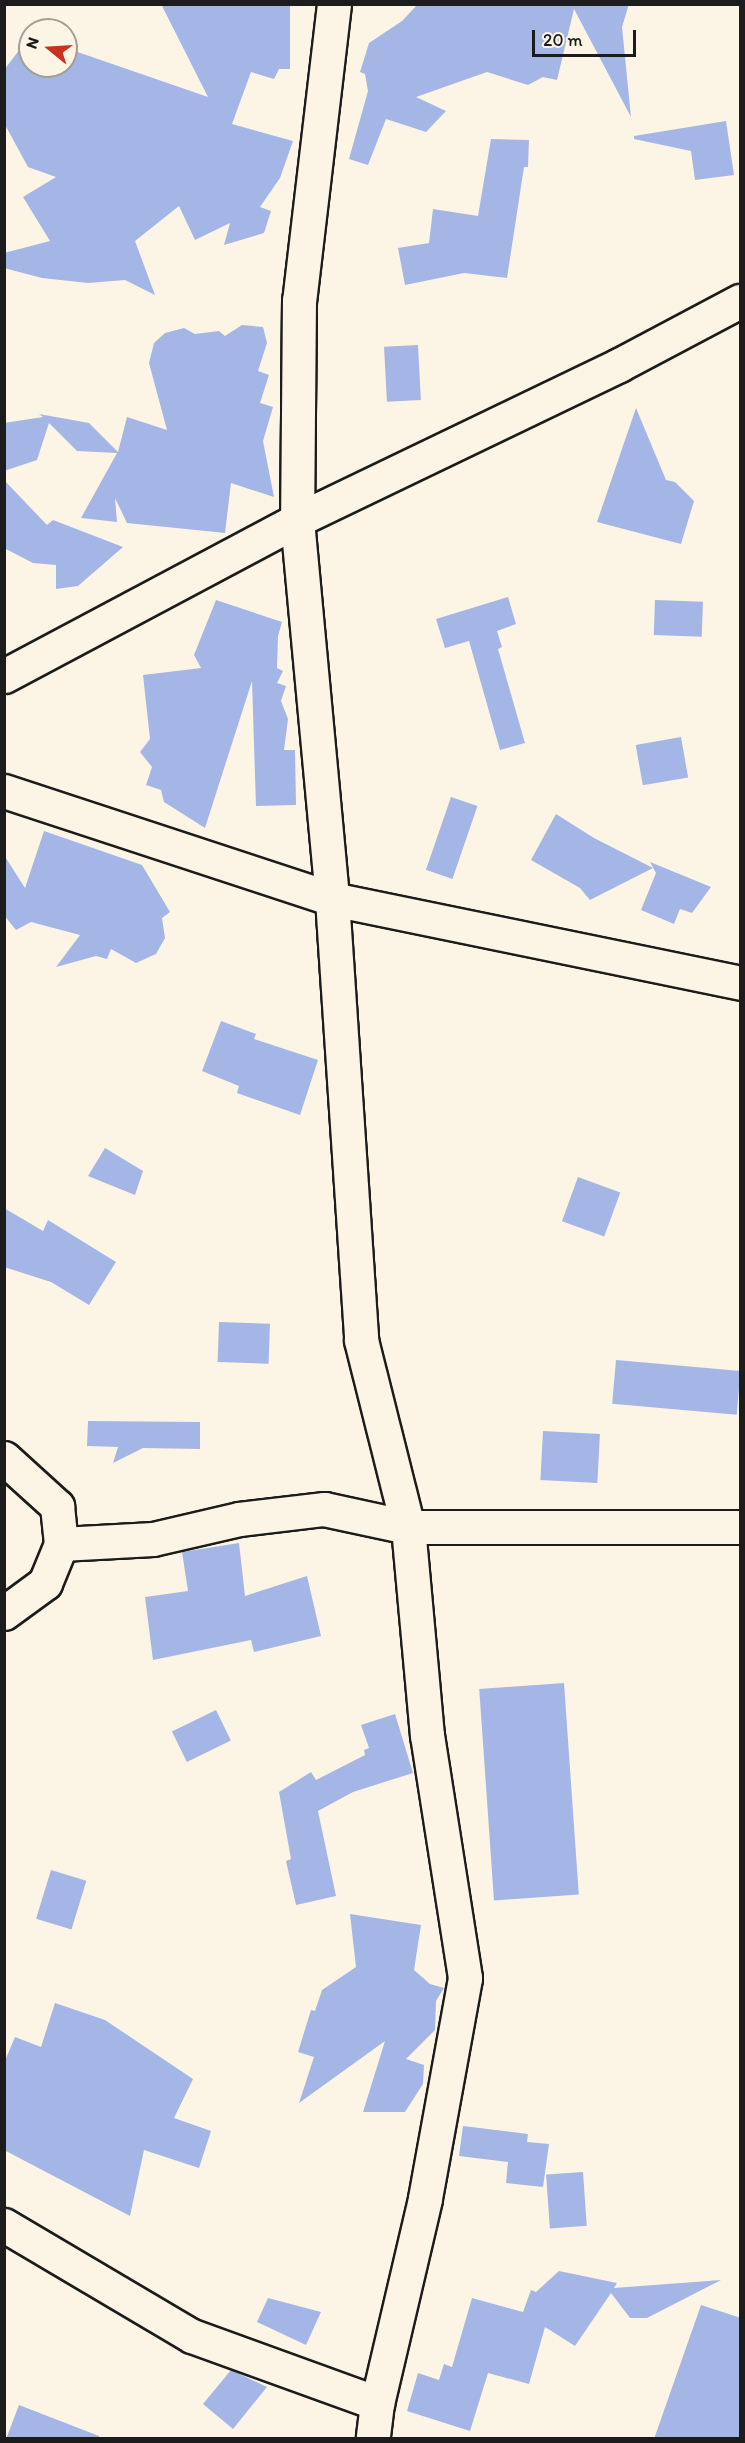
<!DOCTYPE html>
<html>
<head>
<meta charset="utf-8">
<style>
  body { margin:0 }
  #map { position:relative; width:745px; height:2443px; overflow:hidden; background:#fcf5e5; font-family:Itim,sans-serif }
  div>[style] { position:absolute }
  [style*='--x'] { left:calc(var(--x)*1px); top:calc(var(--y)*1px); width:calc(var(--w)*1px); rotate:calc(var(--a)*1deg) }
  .building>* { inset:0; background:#a4b6e5; transform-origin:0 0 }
  .roads { filter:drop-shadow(2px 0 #1c1c1c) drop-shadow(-2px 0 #1c1c1c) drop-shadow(0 2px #1c1c1c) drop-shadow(0 -2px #1c1c1c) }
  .street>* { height:33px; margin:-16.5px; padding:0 16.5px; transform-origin:16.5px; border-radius:16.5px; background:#fcf5e5 }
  span { translate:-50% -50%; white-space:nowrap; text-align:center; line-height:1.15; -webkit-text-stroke:4.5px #fcf5e5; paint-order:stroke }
  .frame { position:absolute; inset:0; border:6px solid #1c1c1c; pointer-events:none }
  .north { position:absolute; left:18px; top:18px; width:60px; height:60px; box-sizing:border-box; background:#fcf5e5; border:2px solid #a29e95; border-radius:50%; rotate:288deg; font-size:16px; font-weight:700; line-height:24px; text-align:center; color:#1c1c1c }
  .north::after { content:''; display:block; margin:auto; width:21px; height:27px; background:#c8321e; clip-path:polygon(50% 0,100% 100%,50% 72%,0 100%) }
  .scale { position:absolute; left:532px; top:30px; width:104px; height:27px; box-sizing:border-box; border:3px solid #1c1c1c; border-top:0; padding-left:8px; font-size:18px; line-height:21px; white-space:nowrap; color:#1c1c1c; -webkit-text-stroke:4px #fcf5e5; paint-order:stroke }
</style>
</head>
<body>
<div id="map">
  <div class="building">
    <i style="clip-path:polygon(161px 4px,290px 4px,290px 69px,279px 69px,274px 79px,251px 72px,232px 124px,293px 141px,280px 178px,260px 207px,271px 211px,264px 233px,224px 245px,230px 223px,195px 240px,179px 206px,135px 241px,155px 295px,125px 280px,88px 283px,42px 278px,4px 268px,4px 253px,50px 241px,23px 197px,56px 177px,28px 167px,4px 123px,4px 70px,30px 36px,30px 66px,66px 66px,66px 48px,208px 97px)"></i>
    <i style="clip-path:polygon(418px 4px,629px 4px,622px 27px,631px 117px,574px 9px,557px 80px,543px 77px,528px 85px,487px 72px,416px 97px,446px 111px,426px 132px,386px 119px,368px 165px,349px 159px,368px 91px,365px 74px,360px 72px,369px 43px,402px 21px)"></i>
    <i style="clip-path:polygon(726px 121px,734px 175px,695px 180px,691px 151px,634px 139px,634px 136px)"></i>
    <i style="clip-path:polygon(491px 139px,529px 140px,528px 167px,524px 167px,507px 278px,464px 273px,405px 285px,398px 248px,429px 243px,433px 209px,478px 216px)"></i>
    <i style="clip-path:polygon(242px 325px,263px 327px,267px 343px,258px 371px,269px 375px,260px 403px,273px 407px,263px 441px,274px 497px,231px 483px,225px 533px,127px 523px,115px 498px,117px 522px,81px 518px,117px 453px,77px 451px,49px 423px,37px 460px,4px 471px,4px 423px,43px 417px,39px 414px,89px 423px,118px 452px,127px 417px,167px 430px,149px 363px,154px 343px,165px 333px,184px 328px,195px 334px,219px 331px,225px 336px)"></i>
    <i style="left:418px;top:345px;width:55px;height:34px;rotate:87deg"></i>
    <i style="clip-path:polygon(636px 408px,666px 480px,675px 482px,694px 501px,681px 544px,597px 522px)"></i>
    <i style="clip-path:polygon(4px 480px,47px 525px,53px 520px,123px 547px,78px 586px,56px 589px,56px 565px,33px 563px,4px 548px)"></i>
    <i style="clip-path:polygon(508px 597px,516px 624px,497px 631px,502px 647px,498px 649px,525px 743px,500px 750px,469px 641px,445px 648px,436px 619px)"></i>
    <i style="clip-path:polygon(216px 600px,282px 622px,278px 636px,277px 668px,283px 671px,277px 683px,286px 686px,281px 701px,288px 719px,284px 750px,295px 750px,296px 805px,256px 806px,252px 681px,205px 828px,164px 802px,161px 790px,146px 785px,152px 767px,140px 752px,150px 739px,143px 675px,201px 668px,194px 655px)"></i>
    <i style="left:655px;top:600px;width:48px;height:35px;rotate:2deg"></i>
    <i style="left:681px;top:737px;width:41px;height:46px;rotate:80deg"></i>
    <i style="left:451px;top:797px;width:28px;height:77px;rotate:19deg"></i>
    <i style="clip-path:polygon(556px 814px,594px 838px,653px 868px,590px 900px,580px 888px,531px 860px)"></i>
    <i style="clip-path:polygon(44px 831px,142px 865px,170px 912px,162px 918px,165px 938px,156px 954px,136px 963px,111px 949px,107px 959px,96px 956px,56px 967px,80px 935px,31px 922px,16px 930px,4px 915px,4px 855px,25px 888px)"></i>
    <i style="clip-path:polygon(650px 862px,711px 887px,692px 913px,680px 909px,674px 924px,641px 910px,656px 873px)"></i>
    <i style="clip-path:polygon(221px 1021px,256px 1034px,254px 1039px,318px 1060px,300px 1115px,237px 1093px,239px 1086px,202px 1071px)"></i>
    <i style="clip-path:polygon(105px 1148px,143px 1171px,135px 1195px,88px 1176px)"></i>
    <i style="left:578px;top:1177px;width:45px;height:47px;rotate:20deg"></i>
    <i style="clip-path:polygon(4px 1208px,43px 1231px,48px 1220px,116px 1262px,89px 1305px,51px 1282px,4px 1267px)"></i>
    <i style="left:219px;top:1322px;width:51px;height:40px;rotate:2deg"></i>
    <i style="left:616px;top:1360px;width:125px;height:44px;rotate:5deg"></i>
    <i style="clip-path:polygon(88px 1421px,200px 1422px,200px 1449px,143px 1448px,113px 1463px,118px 1447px,87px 1446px)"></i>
    <i style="left:543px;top:1431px;width:57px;height:49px;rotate:3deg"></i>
    <i style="clip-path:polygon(239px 1543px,245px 1596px,307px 1576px,321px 1636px,254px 1652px,251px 1640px,153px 1660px,145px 1597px,188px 1591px,182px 1552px)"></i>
    <i style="left:564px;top:1683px;width:212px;height:85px;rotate:86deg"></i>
    <i style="left:216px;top:1710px;width:34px;height:49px;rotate:64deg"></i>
    <i style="clip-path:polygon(395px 1714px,413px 1773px,353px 1792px,318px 1811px,336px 1896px,296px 1905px,286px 1861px,291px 1859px,279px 1792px,311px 1772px,316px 1780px,365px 1755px,364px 1750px,369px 1748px,361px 1725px)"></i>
    <i style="left:51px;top:1870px;width:37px;height:51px;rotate:17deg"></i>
    <i style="clip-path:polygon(350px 1914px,421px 1925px,414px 1970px,430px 1984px,444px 1988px,436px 2001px,435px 2030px,406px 2059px,424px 2065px,423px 2084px,405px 2112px,363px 2112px,385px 2041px,299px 2103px,314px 2057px,298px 2052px,311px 2010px,315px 2011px,322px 1990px,356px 1967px)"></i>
    <i style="clip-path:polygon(55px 2003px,105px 2020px,193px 2079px,174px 2118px,211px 2131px,199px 2168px,144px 2150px,130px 2216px,4px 2150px,4px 2063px,15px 2037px,41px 2047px)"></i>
    <i style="clip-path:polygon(463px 2126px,528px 2134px,527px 2142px,549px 2144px,543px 2187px,506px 2183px,508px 2162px,459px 2156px)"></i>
    <i style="left:583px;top:2172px;width:54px;height:37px;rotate:86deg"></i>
    <i style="clip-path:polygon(559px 2271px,617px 2283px,614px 2288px,721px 2280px,647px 2318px,630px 2318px,611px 2293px,575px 2346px,545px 2327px,529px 2384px,488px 2373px,470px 2431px,407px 2411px,418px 2373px,439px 2380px,444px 2364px,452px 2367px,472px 2298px,523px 2312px,531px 2290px,536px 2292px)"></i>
    <i style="clip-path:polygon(268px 2298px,321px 2312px,306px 2345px,257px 2322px)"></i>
    <i style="clip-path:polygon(701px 2305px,741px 2318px,741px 2439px,654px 2439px)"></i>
    <i style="clip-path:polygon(231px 2370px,267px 2387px,233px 2429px,203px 2404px)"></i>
    <i style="clip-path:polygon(19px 2405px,99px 2436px,99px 2439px,6px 2439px)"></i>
  </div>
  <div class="roads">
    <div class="street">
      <i style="--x:334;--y:4;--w:298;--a:96.7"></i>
      <i style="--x:299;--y:300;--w:220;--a:90.5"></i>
      <i style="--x:297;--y:520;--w:381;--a:84.7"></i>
      <i style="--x:332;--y:899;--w:442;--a:86.2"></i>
      <i style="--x:361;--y:1340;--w:193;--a:75.9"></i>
      <i style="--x:408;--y:1527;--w:209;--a:84.8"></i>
      <i style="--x:427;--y:1735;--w:246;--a:81.1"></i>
      <i style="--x:465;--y:1978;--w:225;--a:100.3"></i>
      <i style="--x:425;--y:2199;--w:210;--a:103.2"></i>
      <i style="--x:377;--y:2403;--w:35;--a:97"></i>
      <i style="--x:4;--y:676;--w:332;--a:-28"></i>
      <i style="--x:297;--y:520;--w:357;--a:-25.7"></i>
      <i style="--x:619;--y:365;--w:137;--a:-27.9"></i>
      <i style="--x:4;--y:791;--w:345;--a:18.2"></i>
      <i style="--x:332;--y:899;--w:417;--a:11.6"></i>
      <i style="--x:4;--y:1458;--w:72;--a:42.2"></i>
      <i style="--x:57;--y:1506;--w:38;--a:84"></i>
      <i style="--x:4;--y:1613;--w:51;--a:-36.2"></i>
      <i style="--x:45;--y:1583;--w:42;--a:-67.7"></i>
      <i style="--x:61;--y:1544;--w:92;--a:-3.1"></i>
      <i style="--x:153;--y:1539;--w:88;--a:-13.1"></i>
      <i style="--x:239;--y:1519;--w:86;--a:-6.7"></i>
      <i style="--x:324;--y:1509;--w:86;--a:12.1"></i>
      <i style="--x:408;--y:1527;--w:332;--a:0"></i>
      <i style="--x:4;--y:2225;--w:218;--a:30.6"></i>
      <i style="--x:192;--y:2336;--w:197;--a:19.9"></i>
    </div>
  </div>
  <div class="frame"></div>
  <div class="north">N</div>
  <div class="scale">20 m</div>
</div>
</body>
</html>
